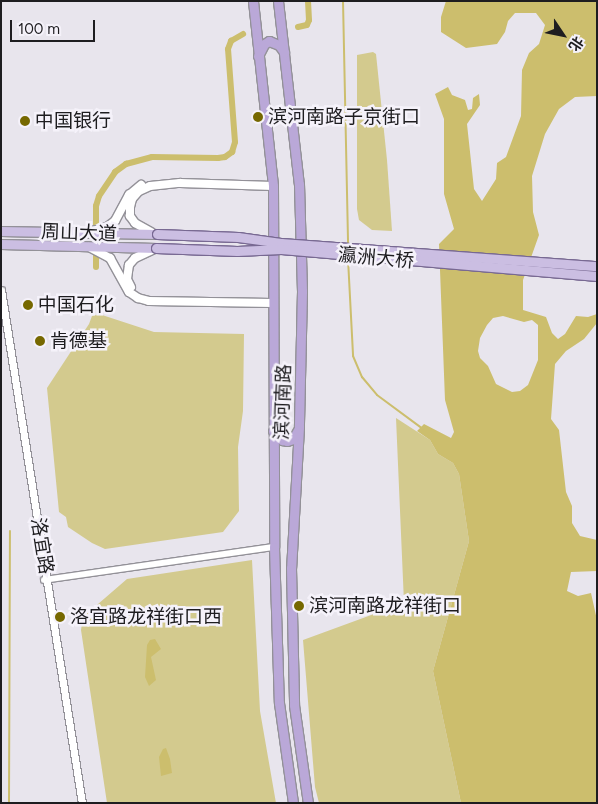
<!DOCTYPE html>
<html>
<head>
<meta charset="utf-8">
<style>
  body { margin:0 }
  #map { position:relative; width:598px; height:804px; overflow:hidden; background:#e8e5ed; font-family:Figtree,"Noto Sans SC",sans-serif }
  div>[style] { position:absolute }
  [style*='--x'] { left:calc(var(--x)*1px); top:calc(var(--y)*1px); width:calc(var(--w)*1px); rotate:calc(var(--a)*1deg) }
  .green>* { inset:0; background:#d3ca8e }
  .water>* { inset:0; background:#ccbe6d }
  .stream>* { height:2px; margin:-1px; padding:0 1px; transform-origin:1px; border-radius:1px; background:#ccbe6d }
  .canal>* { height:6px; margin:-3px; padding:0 3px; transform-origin:3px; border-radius:3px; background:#ccbe6d }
  .roads { filter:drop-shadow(1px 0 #939198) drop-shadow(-1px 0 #939198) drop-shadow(0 1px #939198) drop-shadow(0 -1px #939198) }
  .minor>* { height:5.5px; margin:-2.75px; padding:0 2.75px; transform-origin:2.75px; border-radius:2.75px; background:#fff }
  .tertiary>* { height:7px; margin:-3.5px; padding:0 3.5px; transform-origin:3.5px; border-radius:3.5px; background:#fff }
  .secondary>* { height:8px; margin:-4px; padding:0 4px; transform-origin:4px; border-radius:4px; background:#fff }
  .primary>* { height:9px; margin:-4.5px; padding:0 4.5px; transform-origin:4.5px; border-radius:4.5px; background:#cbbee2 }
  .trunk>* { height:9px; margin:-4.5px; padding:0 4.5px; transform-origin:4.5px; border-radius:4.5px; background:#baa8d8 }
  .bridges { filter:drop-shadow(1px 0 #786992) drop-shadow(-1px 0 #786992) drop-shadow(0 1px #786992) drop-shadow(0 -1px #786992) }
  .primary-bridge>* { height:9px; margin:-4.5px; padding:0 4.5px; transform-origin:4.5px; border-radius:4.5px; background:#cbbee2 }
  .dots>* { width:14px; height:14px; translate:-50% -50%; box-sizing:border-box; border:2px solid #f5f2fa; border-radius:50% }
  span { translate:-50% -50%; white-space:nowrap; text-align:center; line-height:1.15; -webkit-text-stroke:5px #f5f2fa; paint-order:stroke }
  .poi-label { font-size:19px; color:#1e1d20 }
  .left { translate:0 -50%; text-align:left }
  .street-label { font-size:19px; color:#1e1d20 }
  .frame { position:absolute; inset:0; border:2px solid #1e1d20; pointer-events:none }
  .north { position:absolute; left:538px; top:10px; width:50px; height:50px; -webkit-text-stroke:4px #f5f2fa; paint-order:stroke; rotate:124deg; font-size:14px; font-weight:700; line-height:20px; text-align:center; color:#1e1d20 }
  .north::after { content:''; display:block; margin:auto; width:18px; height:22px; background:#1e1d20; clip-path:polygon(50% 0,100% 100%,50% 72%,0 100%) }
  .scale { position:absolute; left:10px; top:20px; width:85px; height:22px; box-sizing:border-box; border:2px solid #1e1d20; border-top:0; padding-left:6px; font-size:15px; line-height:18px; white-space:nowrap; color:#1e1d20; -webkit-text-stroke:4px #f5f2fa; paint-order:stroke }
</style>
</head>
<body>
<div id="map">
  <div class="green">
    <i style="clip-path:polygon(373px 52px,376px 54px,387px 160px,392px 231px,372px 230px,359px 220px,357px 209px,357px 55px)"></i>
    <i style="clip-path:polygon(99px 314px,154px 332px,244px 334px,243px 411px,238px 447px,239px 511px,223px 532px,105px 549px,92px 543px,68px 527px,66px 517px,59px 512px,47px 388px,89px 324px,92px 316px)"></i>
    <i style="clip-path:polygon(396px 418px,430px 440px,438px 454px,453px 463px,459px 474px,469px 541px,433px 671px,461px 803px,319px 803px,315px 787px,303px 640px,404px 603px)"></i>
    <i style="clip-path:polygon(252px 560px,260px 711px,276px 803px,107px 803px,81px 630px,83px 617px,127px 579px)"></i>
  </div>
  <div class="water">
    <i style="clip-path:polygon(evenodd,446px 1px,597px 1px,597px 96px,575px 97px,559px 109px,545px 134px,532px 176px,533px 212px,539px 235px,523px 280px,523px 310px,546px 317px,552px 333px,558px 339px,565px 334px,576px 316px,588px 317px,597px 314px,597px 323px,584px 339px,566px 351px,555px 364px,551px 419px,559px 430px,566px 492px,572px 506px,572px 523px,580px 536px,597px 540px,597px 571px,571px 572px,567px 591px,578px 596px,591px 593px,597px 620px,597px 803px,461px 803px,433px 671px,469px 541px,459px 474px,453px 463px,438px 454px,430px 440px,417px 431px,424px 424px,451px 438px,454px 432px,445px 400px,439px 244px,454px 229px,444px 194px,444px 119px,435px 94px,448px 87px,452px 95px,465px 100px,468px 110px,472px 109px,473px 98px,479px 94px,480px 105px,467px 124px,474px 189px,482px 201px,496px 179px,497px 163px,506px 157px,521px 116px,522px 70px,529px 53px,539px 44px,545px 25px,536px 13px,515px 13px,508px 21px,505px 32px,497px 44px,466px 48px,441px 32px,441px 17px,446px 1px,503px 316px,524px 322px,532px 320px,538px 325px,538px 360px,528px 385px,520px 391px,512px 392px,496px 384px,488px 366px,480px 358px,478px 351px,480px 338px,487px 325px,493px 318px,503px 316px)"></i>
    <i style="clip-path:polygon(155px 639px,161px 649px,151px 657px,156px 680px,149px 686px,145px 677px,147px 645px,150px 640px)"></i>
    <i style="clip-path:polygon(166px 748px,170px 759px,172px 773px,161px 776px,159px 757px,163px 749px)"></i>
  </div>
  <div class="stream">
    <i style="--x:343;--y:1;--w:243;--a:88.8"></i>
    <i style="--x:348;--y:259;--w:97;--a:87"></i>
    <i style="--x:353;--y:356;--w:23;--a:67"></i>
    <i style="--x:362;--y:377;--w:23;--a:50"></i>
    <i style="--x:377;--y:395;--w:57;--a:36.5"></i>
    <i style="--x:9;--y:803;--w:272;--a:-89.8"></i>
  </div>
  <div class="canal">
    <i style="--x:298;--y:27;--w:9;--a:-13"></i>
    <i style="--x:307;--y:25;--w:5;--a:-68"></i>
    <i style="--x:309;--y:20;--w:19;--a:-93"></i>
    <i style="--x:96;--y:227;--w:21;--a:-90"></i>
    <i style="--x:96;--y:206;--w:10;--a:-73"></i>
    <i style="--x:99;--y:196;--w:29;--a:-56"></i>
    <i style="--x:115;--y:172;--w:14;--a:-36"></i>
    <i style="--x:126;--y:164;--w:27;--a:-15"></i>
    <i style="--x:152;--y:157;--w:66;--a:0.9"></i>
    <i style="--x:218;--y:158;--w:7;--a:-8"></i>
    <i style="--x:225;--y:157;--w:9;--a:-36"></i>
    <i style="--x:232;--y:152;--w:10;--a:-73"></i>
    <i style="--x:235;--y:142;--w:93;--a:-94.3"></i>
    <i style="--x:228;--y:49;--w:9;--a:-69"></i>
    <i style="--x:231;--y:41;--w:14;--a:-30"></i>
    <i style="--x:96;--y:267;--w:13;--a:-90"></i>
  </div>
  <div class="roads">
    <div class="minor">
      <i style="--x:44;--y:580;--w:232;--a:-8.2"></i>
    </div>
    <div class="tertiary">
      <i style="--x:1;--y:290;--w:519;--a:81.03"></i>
    </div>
    <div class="secondary">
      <i style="--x:92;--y:231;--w:16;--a:-15"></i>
      <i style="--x:107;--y:227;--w:10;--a:-37"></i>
      <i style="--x:115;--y:221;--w:30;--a:-62"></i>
      <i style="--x:129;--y:195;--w:16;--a:-40"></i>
      <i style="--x:151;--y:232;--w:18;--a:-151"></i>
      <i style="--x:135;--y:223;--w:9;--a:-126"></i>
      <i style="--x:130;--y:216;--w:9;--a:-90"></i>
      <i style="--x:130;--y:207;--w:8;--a:-76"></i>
      <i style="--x:132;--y:199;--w:11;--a:-49"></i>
      <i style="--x:139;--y:191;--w:12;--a:-24"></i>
      <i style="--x:150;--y:186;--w:30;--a:-6"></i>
      <i style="--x:180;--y:183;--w:93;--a:1.8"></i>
      <i style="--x:89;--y:247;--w:24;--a:28"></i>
      <i style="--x:110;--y:258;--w:39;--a:61"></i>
      <i style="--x:129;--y:292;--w:11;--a:34"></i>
      <i style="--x:138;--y:298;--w:11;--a:15"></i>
      <i style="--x:149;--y:301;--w:123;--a:0.9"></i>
      <i style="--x:131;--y:287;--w:9;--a:-117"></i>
      <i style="--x:127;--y:279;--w:14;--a:-82"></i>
      <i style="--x:129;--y:265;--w:9;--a:-49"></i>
      <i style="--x:135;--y:258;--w:23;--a:-25"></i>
    </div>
    <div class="primary">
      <i style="--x:1;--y:231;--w:156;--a:1.1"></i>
      <i style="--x:1;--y:244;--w:155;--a:1.5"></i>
    </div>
    <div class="trunk">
      <i style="--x:253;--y:1;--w:186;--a:83.8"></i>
      <i style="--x:273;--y:186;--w:361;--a:89.8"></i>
      <i style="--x:274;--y:547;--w:156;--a:88.2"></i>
      <i style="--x:279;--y:703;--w:101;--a:82"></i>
      <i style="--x:278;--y:1;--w:184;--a:83.5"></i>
      <i style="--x:299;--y:184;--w:107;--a:88.4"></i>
      <i style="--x:302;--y:291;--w:136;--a:91.3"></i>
      <i style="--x:299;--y:427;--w:141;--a:93.2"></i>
      <i style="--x:291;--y:568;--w:137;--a:88.7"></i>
      <i style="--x:294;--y:705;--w:99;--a:81.9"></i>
      <i style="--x:258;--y:56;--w:13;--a:-63"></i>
      <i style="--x:264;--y:44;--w:6;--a:-31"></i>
      <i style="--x:269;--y:41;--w:11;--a:22"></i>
      <i style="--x:279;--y:45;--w:9;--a:54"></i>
      <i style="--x:273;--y:431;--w:13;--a:45"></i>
      <i style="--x:282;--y:440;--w:5;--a:11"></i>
      <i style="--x:287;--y:441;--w:6;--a:-18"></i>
      <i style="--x:293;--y:439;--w:10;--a:-61"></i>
    </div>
  </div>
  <div class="bridges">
    <div class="primary-bridge">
      <i style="--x:157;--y:234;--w:81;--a:2.1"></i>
      <i style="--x:238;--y:237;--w:43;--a:7.9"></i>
      <i style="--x:281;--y:243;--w:317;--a:4.2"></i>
      <i style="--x:156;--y:248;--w:81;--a:2.1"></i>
      <i style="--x:237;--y:251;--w:44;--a:-2.6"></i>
      <i style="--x:281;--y:249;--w:317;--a:4.9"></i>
    </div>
  </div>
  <div class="dots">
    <i style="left:258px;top:117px;background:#766800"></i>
    <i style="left:25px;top:121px;background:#766800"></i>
    <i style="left:28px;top:305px;background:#766800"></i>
    <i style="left:40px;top:341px;background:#766800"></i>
    <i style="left:299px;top:606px;background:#766800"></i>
    <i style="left:60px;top:617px;background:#766800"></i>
  </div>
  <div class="poi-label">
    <span class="left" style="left:268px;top:117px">滨河南路子京街口</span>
    <span class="left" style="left:35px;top:121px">中国银行</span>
    <span class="left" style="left:38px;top:305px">中国石化</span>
    <span class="left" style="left:50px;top:341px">肯德基</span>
    <span class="left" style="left:309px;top:606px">滨河南路龙祥街口</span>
    <span class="left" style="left:70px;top:617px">洛宜路龙祥街口西</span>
  </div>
  <div class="street-label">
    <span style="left:79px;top:233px;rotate:2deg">周山大道</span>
    <span style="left:376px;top:258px;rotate:5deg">瀛洲大桥</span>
    <span style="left:283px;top:402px;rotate:-88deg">滨河南路</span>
    <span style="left:42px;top:546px;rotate:81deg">洛宜路</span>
  </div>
  <div class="frame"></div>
  <div class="north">北</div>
  <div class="scale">100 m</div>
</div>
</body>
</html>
